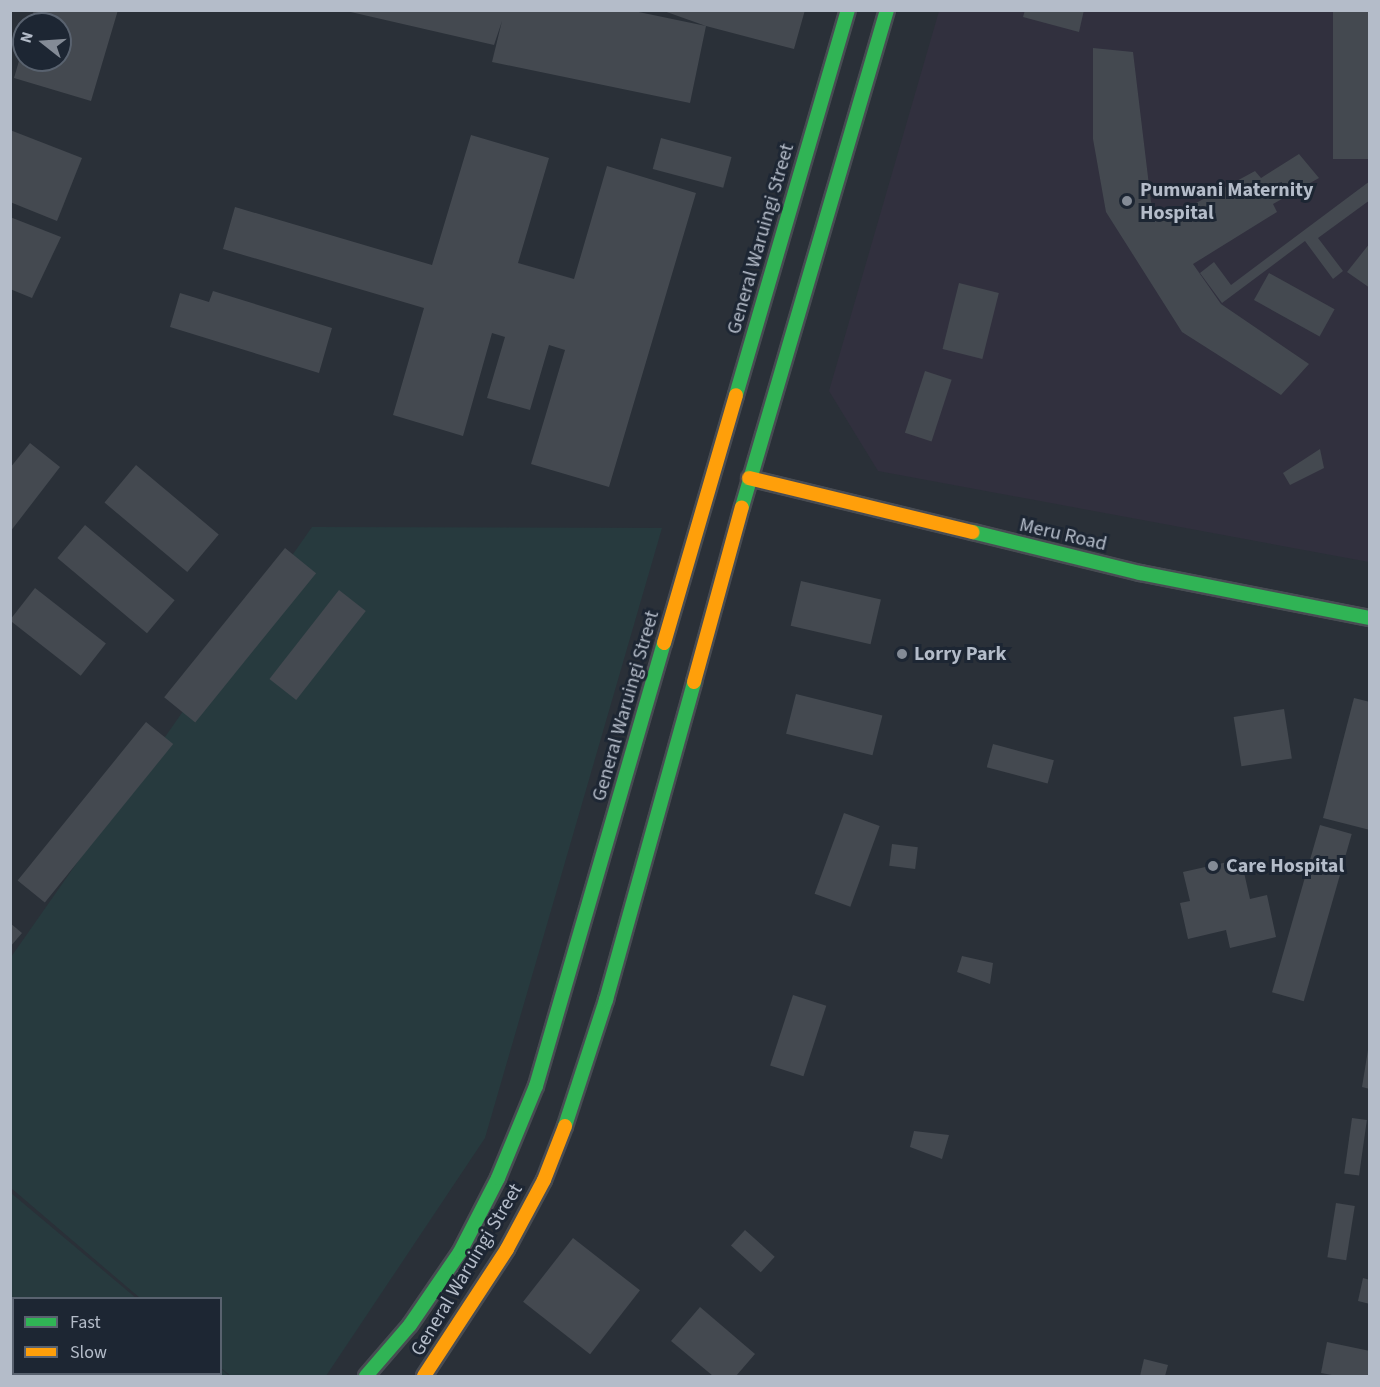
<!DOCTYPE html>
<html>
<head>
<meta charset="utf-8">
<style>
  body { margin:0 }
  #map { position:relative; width:1380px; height:1387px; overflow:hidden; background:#2a3038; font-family:"Source Sans 3",sans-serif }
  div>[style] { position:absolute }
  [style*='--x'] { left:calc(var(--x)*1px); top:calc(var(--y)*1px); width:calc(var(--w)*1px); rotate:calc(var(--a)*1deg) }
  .medical>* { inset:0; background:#31303e }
  .green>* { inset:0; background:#273a3e }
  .building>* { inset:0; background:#444950; transform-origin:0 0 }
  .roads { filter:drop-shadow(2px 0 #484c53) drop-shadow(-2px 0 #484c53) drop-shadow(0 2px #484c53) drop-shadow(0 -2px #484c53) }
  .fast>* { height:14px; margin:-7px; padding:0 7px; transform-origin:7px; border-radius:7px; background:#30b455 }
  .slow>* { height:14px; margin:-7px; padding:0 7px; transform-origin:7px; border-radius:7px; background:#ff9f0a }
  .dots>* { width:16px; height:16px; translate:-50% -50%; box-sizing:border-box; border:3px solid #1d2633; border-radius:50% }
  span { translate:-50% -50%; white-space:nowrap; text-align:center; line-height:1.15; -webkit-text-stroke:6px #1d2633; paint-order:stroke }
  .poi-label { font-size:20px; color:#b4bcc9; font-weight:700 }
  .left { translate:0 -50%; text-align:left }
  .street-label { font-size:20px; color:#b4bcc9 }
  .frame { position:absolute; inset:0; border:12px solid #b4bcc9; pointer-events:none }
  .legend { position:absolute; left:12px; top:1297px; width:210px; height:78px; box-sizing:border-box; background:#1d2633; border:2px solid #59626f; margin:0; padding:8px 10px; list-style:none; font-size:18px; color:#b4bcc9 }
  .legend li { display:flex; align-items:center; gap:12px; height:30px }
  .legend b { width:30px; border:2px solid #59626f }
  .north { position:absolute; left:12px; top:12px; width:60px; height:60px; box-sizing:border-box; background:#1d2633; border:2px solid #59626f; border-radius:50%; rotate:287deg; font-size:16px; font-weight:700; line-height:24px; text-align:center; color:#b4bcc9 }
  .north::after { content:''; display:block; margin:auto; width:21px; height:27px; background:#848b96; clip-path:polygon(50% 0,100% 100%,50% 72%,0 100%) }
</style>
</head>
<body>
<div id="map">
  <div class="medical">
    <i style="clip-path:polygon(939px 11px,1369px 11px,1369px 562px,878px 471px,829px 391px)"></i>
  </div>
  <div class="green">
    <i style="clip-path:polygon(312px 527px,662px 528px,485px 1138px,326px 1376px,231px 1376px,221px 1368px,220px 1298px,140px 1298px,11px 1188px,11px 957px)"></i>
    <i style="clip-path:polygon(11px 1193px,136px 1298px,14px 1298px,14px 1374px,220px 1374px,221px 1369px,229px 1376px,11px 1376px)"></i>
  </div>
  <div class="building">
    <i style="clip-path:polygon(34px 10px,118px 10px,91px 101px,14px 78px,23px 47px,24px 60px,60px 60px,60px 24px,30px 24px)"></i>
    <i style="clip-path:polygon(342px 10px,629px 10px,706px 26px,661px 10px,805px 10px,794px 49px,706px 26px,690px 103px,492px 62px,502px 21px,494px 45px)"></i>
    <i style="clip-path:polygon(1025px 10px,1084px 10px,1079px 32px,1023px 17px)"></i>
    <i style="left:1333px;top:10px;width:37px;height:149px"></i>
    <i style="clip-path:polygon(1093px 48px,1133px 52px,1151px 202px,1163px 221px,1255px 171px,1261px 178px,1299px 154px,1319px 178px,1273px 204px,1277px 212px,1193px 264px,1221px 304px,1309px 364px,1281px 395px,1182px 332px,1106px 212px,1093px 139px)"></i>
    <i style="clip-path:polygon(10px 130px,82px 158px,57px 221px,10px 202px)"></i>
    <i style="clip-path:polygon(471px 135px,549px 158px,518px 263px,574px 279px,607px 166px,696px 193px,609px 487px,531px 464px,565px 350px,549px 345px,530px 410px,487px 398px,505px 337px,492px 333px,463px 436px,393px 415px,424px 308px,223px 249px,235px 207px,432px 265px)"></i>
    <i style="left:661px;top:138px;width:73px;height:32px;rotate:15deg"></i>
    <i style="clip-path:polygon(1370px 181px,1370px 200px,1318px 238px,1343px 271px,1333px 279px,1305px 241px,1222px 303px,1200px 273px,1214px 262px,1231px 285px)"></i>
    <i style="clip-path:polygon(10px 217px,61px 237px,32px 298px,10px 289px)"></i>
    <i style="clip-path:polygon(1370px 243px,1370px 288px,1347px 272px)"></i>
    <i style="left:1269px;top:273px;width:75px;height:31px;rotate:29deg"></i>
    <i style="left:959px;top:283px;width:41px;height:68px;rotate:14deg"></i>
    <i style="clip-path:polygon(213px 291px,332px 328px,319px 373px,170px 327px,180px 293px,209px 302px)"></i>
    <i style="left:925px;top:371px;width:28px;height:65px;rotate:18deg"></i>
    <i style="clip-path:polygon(30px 443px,60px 467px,10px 532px,10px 468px)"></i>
    <i style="clip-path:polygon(1320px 449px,1324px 468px,1290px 485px,1283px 473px)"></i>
    <i style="left:136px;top:465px;width:108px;height:49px;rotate:40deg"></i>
    <i style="left:85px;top:525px;width:117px;height:43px;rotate:40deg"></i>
    <i style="left:285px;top:548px;width:40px;height:192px;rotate:39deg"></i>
    <i style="left:801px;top:581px;width:82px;height:46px;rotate:13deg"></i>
    <i style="left:35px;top:588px;width:90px;height:41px;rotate:38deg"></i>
    <i style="left:339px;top:590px;width:34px;height:113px;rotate:38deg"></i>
    <i style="left:796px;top:694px;width:89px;height:41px;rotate:14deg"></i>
    <i style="clip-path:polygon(1354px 698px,1370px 702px,1370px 830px,1323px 818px)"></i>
    <i style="left:1284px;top:709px;width:50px;height:51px;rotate:81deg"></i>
    <i style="left:146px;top:722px;width:35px;height:204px;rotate:39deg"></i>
    <i style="left:993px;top:744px;width:63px;height:24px;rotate:15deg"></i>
    <i style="left:844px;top:813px;width:38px;height:86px;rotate:20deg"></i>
    <i style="left:1320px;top:825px;width:33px;height:174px;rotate:16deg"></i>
    <i style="left:892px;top:844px;width:26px;height:22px;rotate:7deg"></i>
    <i style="clip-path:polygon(1241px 859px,1250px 899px,1267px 895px,1276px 937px,1230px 948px,1226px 930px,1188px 939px,1180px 903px,1190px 901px,1183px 872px)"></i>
    <i style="clip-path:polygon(10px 923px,22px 933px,10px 947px)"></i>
    <i style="clip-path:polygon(962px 956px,993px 963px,990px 984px,957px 972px)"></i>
    <i style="left:793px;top:995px;width:35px;height:74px;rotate:18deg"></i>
    <i style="clip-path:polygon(1368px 1050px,1370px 1050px,1370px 1089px,1362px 1087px)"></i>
    <i style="left:1352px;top:1118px;width:15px;height:56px;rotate:8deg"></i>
    <i style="clip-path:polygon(914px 1131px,949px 1135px,942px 1159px,910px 1147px)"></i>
    <i style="left:1336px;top:1203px;width:19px;height:55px;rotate:9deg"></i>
    <i style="left:745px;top:1230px;width:40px;height:21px;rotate:42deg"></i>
    <i style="left:573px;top:1238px;width:85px;height:81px;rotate:38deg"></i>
    <i style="clip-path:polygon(1363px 1278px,1370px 1280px,1370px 1304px,1358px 1301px)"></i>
    <i style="clip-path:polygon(700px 1307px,755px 1354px,736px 1376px,713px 1376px,671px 1341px)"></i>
    <i style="clip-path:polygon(1327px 1342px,1370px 1351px,1370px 1376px,1337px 1376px,1321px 1373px)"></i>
    <i style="clip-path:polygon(1144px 1359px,1168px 1365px,1165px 1376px,1140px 1376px)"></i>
  </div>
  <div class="roads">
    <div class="fast">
      <i style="--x:736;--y:395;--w:401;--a:-73.8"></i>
      <i style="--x:742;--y:507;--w:518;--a:-73.74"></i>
      <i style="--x:973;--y:532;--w:172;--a:13.8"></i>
      <i style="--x:1140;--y:573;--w:234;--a:11.1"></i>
      <i style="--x:565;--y:1126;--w:133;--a:-72"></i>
      <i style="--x:606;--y:1000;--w:330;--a:-74.5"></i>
      <i style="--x:366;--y:1376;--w:67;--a:-49.2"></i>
      <i style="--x:410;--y:1325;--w:88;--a:-55.6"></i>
      <i style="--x:460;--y:1252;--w:83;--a:-62.8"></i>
      <i style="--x:498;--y:1178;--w:100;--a:-67.6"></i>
      <i style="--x:536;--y:1086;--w:461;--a:-73.9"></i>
    </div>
    <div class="slow">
      <i style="--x:749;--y:478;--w:230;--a:13.6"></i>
      <i style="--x:664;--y:643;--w:258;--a:-73.8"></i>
      <i style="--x:694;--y:682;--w:181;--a:-74.7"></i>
      <i style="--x:424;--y:1376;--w:152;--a:-56.8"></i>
      <i style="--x:507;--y:1249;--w:78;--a:-61.8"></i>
      <i style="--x:544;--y:1180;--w:58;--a:-68.7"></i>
    </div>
  </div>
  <div class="dots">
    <i style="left:1127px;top:201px;background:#848b96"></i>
    <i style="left:902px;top:654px;background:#848b96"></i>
    <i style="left:1213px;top:866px;background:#848b96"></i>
  </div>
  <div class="poi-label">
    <span class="left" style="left:1140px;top:202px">Pumwani Maternity<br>Hospital</span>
    <span class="left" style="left:914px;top:654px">Lorry Park</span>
    <span class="left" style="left:1226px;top:866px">Care Hospital</span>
  </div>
  <div class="street-label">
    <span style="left:761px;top:239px;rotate:-74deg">General Waruingi Street</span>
    <span style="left:1063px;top:535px;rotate:13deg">Meru Road</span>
    <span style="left:626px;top:706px;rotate:-74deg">General Waruingi Street</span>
    <span style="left:467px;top:1270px;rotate:-59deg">General Waruingi Street</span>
  </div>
  <div class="frame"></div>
  <ul class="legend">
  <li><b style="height:8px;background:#30b455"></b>Fast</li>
  <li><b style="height:8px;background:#ff9f0a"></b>Slow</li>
  </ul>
  <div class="north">N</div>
</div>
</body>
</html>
